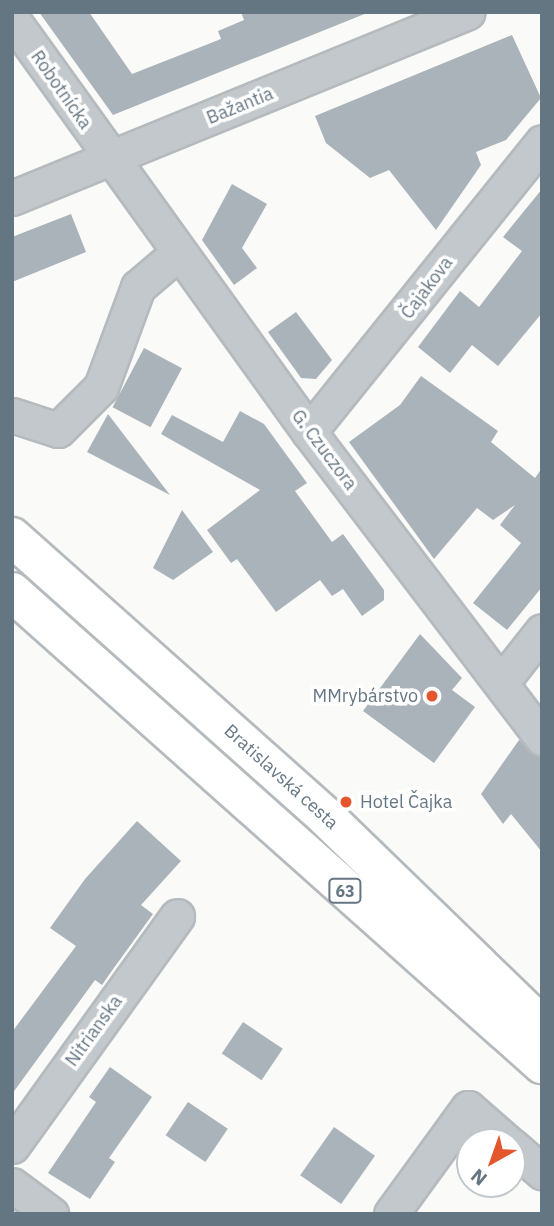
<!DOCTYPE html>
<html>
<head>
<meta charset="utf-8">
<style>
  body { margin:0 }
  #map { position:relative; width:554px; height:1226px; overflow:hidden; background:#fafaf8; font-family:"IBM Plex Sans",sans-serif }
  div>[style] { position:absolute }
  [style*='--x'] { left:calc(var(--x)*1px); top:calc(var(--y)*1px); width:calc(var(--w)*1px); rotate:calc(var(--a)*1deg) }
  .building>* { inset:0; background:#aab3b9; transform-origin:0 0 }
  .roads { filter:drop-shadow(2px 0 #b5babe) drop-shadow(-2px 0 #b5babe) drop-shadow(0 2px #b5babe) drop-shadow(0 -2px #b5babe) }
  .minor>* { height:33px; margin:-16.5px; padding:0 16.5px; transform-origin:16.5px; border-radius:16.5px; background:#c3c8cc }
  .major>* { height:38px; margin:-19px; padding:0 19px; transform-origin:19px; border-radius:19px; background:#fff }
  .dots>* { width:19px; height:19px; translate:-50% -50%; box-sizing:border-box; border:4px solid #fff; border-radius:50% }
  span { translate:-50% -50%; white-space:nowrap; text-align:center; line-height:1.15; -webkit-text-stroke:7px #fff; paint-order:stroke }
  .shield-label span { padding:2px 5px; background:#fff; border:2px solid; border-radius:5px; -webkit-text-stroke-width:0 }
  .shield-label { font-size:16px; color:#657683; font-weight:700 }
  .street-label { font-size:18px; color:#657683 }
  .poi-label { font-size:18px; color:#657683 }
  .right { translate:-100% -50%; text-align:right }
  .left { translate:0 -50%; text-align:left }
  .frame { position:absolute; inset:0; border:14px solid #657683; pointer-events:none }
  .north { position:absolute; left:456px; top:1128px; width:70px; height:70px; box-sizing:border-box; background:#fff; border:2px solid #c1c8cd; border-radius:50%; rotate:220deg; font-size:19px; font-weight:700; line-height:28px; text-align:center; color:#657683 }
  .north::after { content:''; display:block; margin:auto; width:24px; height:32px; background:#e4572e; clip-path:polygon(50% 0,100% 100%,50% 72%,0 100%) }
</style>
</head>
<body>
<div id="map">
  <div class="building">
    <i style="clip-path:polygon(39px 12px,89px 12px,132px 74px,221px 39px,218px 31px,244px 20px,241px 12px,367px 13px,113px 115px)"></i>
    <i style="clip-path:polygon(512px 35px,541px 98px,506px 140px,476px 152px,481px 165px,436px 230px,389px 170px,370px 178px,326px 143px,315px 116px)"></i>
    <i style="clip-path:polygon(232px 184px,267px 204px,242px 248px,257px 268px,234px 285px,202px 240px)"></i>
    <i style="clip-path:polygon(542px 189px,542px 313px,498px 366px,472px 345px,450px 373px,418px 347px,460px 291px,479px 307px,522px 251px,503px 237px)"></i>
    <i style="clip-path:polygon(71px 214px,86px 252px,12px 282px,12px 237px)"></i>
    <i style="clip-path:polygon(296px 312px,332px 360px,316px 379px,301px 378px,268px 332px)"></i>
    <i style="left:144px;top:348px;width:43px;height:67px;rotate:28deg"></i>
    <i style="clip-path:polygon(421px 376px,498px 431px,491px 442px,535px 478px,542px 468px,542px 587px,507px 630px,473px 603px,521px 543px,500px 525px,515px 505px,493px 520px,477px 508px,434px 559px,349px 442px,400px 405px)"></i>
    <i style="clip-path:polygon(240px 411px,264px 424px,307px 483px,295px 491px,332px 542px,343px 534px,384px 590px,384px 600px,362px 616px,343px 589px,332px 596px,320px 580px,276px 612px,237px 559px,231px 563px,207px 530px,260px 490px,161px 434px,172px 415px,223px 442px)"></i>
    <i style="clip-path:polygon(108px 414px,170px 495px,87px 452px)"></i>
    <i style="clip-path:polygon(182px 510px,213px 552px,173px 580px,153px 568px)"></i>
    <i style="clip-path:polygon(420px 634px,462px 678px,452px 690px,475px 707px,434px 763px,363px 711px)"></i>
    <i style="clip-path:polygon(519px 740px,542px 757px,542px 852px,511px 814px,503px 824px,481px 794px)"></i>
    <i style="clip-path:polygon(137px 821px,181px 861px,141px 905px,153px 914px,111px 972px,102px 985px,95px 980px,12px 1094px,12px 1032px,76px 946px,50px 928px,85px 879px)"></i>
    <i style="left:243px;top:1022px;width:48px;height:38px;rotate:34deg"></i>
    <i style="clip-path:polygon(110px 1067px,152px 1097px,109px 1158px,115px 1162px,90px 1199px,48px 1173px,96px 1102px,89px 1097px)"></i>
    <i style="left:188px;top:1102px;width:48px;height:40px;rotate:34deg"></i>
    <i style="left:334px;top:1127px;width:50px;height:59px;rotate:35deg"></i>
  </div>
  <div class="roads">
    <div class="minor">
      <i style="--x:12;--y:19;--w:509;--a:54.28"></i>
      <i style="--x:309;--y:432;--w:385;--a:52.7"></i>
      <i style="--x:12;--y:198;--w:492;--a:-22.2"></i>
      <i style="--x:12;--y:415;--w:48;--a:18.1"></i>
      <i style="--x:58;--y:430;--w:61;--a:-45"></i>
      <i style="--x:101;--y:387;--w:107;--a:-69.7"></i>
      <i style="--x:138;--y:287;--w:52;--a:-40.4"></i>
      <i style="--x:309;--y:432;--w:372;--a:-51.2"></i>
      <i style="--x:501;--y:683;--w:66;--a:-51.7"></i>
      <i style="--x:12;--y:1146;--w:283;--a:-54.3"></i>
      <i style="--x:512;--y:1146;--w:40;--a:41"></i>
      <i style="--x:12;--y:1185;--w:49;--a:36.6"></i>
      <i style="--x:391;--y:1214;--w:131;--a:-54"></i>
      <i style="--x:468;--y:1108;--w:52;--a:41.1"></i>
    </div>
    <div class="major">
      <i style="--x:12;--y:537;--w:421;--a:41.7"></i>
      <i style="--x:326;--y:817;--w:301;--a:44.1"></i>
      <i style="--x:12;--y:592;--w:710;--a:41.69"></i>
    </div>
  </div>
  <div class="dots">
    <i style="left:432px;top:696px;background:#e4572e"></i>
    <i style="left:346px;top:802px;background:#e4572e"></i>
  </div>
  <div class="shield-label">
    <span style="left:345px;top:891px">63</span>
  </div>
  <div class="street-label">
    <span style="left:61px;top:90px;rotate:55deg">Robotnícka</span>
    <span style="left:240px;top:106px;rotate:-22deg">Bažantia</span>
    <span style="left:427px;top:288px;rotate:-53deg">Čajakova</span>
    <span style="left:324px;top:450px;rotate:53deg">G. Czuczora</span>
    <span style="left:281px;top:777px;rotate:42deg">Bratislavská cesta</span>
    <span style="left:94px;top:1031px;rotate:-54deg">Nitrianska</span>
  </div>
  <div class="poi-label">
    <span class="right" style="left:418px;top:696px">MMrybárstvo</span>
    <span class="left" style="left:360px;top:802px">Hotel Čajka</span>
  </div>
  <div class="frame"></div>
  <div class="north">N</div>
</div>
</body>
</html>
